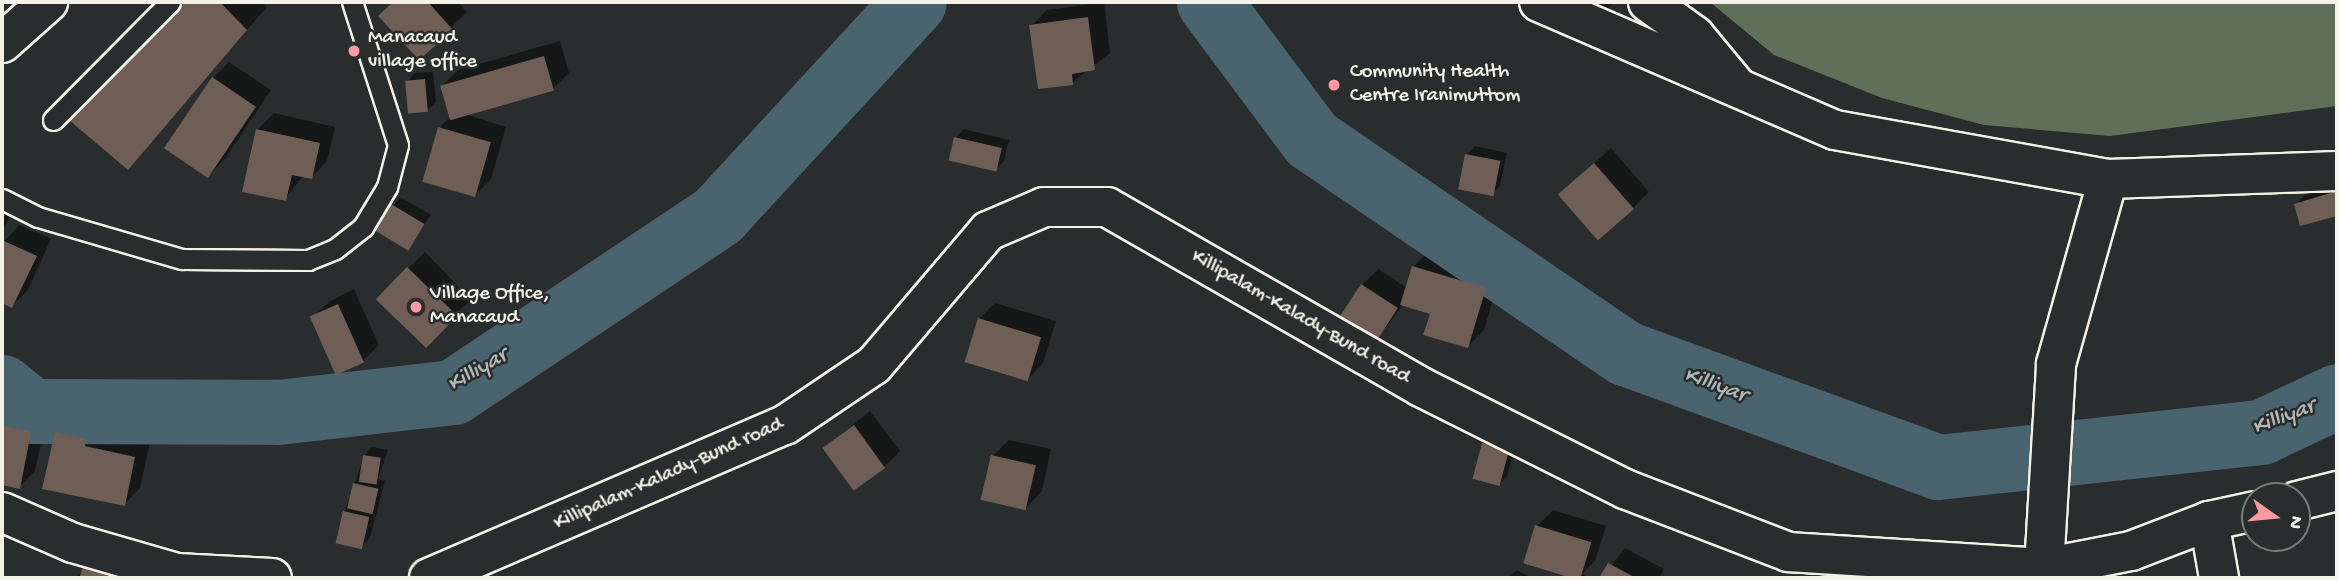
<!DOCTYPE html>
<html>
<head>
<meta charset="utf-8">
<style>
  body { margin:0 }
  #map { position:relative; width:2339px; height:580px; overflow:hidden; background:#2a2d2e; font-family:"Gochi Hand",sans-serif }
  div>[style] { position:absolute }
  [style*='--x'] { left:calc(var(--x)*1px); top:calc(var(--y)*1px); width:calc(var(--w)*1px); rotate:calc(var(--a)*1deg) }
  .green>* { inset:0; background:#606f57 }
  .shadow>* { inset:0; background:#0007; transform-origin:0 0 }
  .river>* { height:65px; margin:-32.5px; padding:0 32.5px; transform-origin:32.5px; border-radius:32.5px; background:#49646e }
  .building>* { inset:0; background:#6e5e55; transform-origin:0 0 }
  .roads { filter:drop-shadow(2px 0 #f4f1e8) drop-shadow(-2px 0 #f4f1e8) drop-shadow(0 2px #f4f1e8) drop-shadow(0 -2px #f4f1e8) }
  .lane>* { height:19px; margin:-9.5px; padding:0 9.5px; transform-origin:9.5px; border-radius:9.5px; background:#2a2d2e }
  .street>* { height:38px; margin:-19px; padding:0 19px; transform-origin:19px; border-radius:19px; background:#2a2d2e }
  .secondary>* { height:38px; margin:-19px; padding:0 19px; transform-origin:19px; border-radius:19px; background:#2a2d2e }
  .dots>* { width:19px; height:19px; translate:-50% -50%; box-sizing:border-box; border:4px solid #2a2d2e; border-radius:50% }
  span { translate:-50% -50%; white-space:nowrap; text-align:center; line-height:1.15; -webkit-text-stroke:5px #2a2d2e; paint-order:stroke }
  .poi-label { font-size:21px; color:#f4f1e8 }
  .left { translate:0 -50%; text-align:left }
  .street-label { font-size:21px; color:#f4f1e8 }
  .water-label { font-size:23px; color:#b0b9b7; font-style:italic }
  .frame { position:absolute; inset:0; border:4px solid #f4f1e8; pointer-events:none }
  .north { position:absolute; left:2241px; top:482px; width:70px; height:70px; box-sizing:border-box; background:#2a2d2e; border:2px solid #7b7b78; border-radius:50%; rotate:105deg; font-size:19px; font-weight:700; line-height:28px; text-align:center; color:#f4f1e8 }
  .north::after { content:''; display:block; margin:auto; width:24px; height:32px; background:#ff9aa2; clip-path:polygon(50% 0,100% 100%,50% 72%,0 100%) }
</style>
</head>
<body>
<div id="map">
  <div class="green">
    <i style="clip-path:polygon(1710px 2px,2337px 2px,2337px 106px,2110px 136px,1984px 125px,1882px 98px,1774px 55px)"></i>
  </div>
  <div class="shadow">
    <i style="clip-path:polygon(188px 2px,262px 2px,267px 7px,128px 167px,71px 120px)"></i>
    <i style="clip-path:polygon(394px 2px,458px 2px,467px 12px,419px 58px,380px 16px)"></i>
    <i style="clip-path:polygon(1104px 2px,1110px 53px,1072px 83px,1031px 26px,1047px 10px)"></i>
    <i style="clip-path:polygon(1569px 2px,1613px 2px,1603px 19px)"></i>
    <i style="clip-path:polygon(560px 41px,569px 73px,553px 89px,465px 114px,506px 127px,491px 179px,475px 195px,439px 128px,450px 117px,442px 86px,458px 70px)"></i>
    <i style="clip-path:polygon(229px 62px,271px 90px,225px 159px,209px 175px,213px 78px)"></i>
    <i style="clip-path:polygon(433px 72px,436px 102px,428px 110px,407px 82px,415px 73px)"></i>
    <i style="clip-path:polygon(274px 113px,335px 127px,327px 161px,311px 178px,303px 176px,285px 199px,258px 129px)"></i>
    <i style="clip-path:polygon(964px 129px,1009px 140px,1004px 161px,996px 170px,956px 137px)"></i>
    <i style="clip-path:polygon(1475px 146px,1507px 153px,1500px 186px,1492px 194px,1466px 155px)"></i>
    <i style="clip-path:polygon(1611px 148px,1649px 192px,1633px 208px,1576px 179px)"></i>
    <i style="clip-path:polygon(2337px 186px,2337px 214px,2301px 224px,2296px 204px,2304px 196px)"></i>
    <i style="clip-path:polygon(400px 197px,431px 215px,407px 249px,376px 230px)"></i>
    <i style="clip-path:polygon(2px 202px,14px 210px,2px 230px)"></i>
    <i style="clip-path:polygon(19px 225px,51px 239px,28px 290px,12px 306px,2px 301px,2px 244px)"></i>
    <i style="clip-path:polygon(1429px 251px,1501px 272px,1484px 330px,1468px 346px,1432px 313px,1404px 304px,1377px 338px,1362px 285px,1378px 269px,1407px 288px,1413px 267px)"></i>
    <i style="left:425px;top:252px;width:66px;height:66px;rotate:46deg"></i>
    <i style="clip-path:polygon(354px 289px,379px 345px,363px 361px,312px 318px,329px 302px)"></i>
    <i style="clip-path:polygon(995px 303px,1056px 321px,1043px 363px,1027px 380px,979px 319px)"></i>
    <i style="clip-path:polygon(2px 407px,47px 416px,35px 471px,19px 487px,2px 483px)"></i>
    <i style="clip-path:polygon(870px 411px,900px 451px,884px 467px,824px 448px)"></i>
    <i style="clip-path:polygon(72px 416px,101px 423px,100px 431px,150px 442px,140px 488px,124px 505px,56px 433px)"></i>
    <i style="clip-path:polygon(1492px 435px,1516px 442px,1507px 476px,1498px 485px,1484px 443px)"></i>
    <i style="clip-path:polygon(1009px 440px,1051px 449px,1042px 491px,1026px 508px,993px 456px)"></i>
    <i style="clip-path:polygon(372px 447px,388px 450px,378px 479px,385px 481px,370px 538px,362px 546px,345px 512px,364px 456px)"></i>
    <i style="clip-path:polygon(1553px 510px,1606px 526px,1595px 561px,1582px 574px,1590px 578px,1573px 578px,1537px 526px)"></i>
    <i style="clip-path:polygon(1625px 548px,1664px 569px,1659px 578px,1601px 578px)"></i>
    <i style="clip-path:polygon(85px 566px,142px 578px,72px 578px,82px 574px)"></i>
    <i style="clip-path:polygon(1517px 570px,1531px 578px,1508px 578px)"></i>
  </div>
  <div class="river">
    <i style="--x:1209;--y:2;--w:171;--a:53.3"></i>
    <i style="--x:1311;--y:139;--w:380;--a:34.3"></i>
    <i style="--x:1625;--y:353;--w:333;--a:20"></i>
    <i style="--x:1938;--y:467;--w:325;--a:-6.2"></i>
    <i style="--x:2261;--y:432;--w:84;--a:-25.3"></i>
    <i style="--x:2;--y:387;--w:38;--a:39"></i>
    <i style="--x:32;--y:411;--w:246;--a:0.2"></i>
    <i style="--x:278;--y:412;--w:176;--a:-6.5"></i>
    <i style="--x:453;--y:392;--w:319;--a:-33.7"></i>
    <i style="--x:718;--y:215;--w:289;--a:-47.4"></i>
  </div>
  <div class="building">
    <i style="clip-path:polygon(185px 2px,220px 2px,247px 30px,128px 170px,69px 120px)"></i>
    <i style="clip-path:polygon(393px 2px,428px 2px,453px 30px,419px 60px,378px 16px)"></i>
    <i style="clip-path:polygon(1088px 17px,1095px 70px,1072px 74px,1073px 85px,1038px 89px,1029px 25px)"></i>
    <i style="left:544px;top:56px;width:36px;height:108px;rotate:74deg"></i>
    <i style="left:212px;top:77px;width:53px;height:86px;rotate:34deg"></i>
    <i style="left:425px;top:79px;width:33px;height:20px;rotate:85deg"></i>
    <i style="left:438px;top:127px;width:55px;height:57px;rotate:16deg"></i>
    <i style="clip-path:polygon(256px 129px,320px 143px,312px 179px,292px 175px,286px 201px,242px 192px)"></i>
    <i style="left:954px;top:137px;width:49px;height:24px;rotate:13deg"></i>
    <i style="left:1465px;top:154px;width:36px;height:36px;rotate:11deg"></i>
    <i style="left:1594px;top:163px;width:61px;height:48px;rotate:49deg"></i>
    <i style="clip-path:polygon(2337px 191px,2337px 216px,2300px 226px,2294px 204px)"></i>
    <i style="left:391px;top:204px;width:39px;height:31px;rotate:31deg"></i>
    <i style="clip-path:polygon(2px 240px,37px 256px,12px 308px,2px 303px)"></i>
    <i style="clip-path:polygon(1412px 266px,1486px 288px,1468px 348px,1423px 335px,1430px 314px,1400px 305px)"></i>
    <i style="left:407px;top:267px;width:70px;height:45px;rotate:44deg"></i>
    <i style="left:1361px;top:284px;width:44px;height:38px;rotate:33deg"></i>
    <i style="left:338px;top:304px;width:64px;height:31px;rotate:66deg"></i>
    <i style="left:978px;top:318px;width:66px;height:46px;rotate:17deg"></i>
    <i style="clip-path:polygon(2px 425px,31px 432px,20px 489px,2px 485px)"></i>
    <i style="left:854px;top:425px;width:53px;height:39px;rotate:54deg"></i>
    <i style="clip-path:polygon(55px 432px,86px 439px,85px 446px,135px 457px,125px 506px,42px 489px)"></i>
    <i style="left:1482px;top:443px;width:28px;height:37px;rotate:15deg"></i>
    <i style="left:363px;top:455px;width:18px;height:27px;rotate:9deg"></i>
    <i style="left:991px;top:455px;width:46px;height:46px;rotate:13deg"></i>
    <i style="left:353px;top:483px;width:26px;height:26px;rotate:13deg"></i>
    <i style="left:343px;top:511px;width:27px;height:33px;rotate:13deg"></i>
    <i style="left:1535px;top:525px;width:59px;height:40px;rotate:17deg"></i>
    <i style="clip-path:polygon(1608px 563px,1636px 578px,1599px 578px)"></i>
    <i style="clip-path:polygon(84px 565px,123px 578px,79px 578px)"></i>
  </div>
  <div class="roads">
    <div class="lane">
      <i style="--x:53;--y:120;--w:166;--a:-45.2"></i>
      <i style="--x:2;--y:199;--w:40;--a:26.6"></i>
      <i style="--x:38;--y:217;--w:150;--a:16.3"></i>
      <i style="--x:182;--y:259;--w:126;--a:0.5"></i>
      <i style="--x:308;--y:260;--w:29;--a:-22"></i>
      <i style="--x:335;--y:249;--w:36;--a:-38"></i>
      <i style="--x:363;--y:227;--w:47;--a:-59"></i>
      <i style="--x:387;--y:187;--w:43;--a:-75.3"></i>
      <i style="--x:398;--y:145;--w:150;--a:-107.8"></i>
    </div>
    <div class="street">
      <i style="--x:1539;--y:2;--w:322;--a:23.4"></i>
      <i style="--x:1835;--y:130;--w:277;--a:10.2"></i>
      <i style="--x:2108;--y:179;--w:229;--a:-2"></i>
      <i style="--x:1648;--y:2;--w:58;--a:35.9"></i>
      <i style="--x:1695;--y:36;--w:66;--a:50.5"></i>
      <i style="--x:2209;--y:521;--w:58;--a:80"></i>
      <i style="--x:2044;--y:568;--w:204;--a:-86.6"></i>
      <i style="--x:2056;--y:364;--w:192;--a:-74.3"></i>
    </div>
    <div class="secondary">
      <i style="--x:2;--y:43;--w:62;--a:-41.7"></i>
      <i style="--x:2297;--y:501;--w:41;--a:-14"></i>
      <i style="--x:2;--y:512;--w:77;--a:23.6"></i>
      <i style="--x:73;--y:543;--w:108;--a:16.1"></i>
      <i style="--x:177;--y:573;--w:95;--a:3"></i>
      <i style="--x:429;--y:578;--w:387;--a:-23.3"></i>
      <i style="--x:785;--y:425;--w:107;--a:-34"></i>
      <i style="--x:874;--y:365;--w:176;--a:-49.6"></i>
      <i style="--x:988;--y:231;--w:61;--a:-23.2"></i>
      <i style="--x:1044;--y:207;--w:63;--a:0"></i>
      <i style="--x:1107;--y:207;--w:362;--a:29.8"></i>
      <i style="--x:1421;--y:387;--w:228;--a:26.6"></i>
      <i style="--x:1625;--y:489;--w:175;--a:21.1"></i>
      <i style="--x:1788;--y:552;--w:256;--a:3.6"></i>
      <i style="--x:2044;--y:568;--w:89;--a:-11.1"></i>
      <i style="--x:2131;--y:551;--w:84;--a:-21"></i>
      <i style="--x:2209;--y:521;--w:47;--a:-12.3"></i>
    </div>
  </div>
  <div class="dots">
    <i style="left:354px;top:51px;background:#ff9aa2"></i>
    <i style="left:1334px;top:85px;background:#ff9aa2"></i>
    <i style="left:416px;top:307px;background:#ff9aa2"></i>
  </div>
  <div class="poi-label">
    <span class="left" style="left:368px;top:51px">Manacaud<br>village office</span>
    <span class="left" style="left:1350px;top:85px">Community Health<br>Centre Iranimuttom</span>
    <span class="left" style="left:430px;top:307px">Village Office,<br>Manacaud</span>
  </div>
  <div class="street-label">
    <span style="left:1300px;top:318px;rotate:30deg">Killipalam-Kalady-Bund road</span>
    <span style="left:669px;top:475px;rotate:-24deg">Killipalam-Kalady-Bund road</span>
  </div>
  <div class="water-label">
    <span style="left:478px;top:371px;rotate:-30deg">Killiyar</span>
    <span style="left:1715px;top:386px;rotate:20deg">Killiyar</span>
    <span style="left:2284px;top:418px;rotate:-21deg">Killiyar</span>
  </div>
  <div class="frame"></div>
  <div class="north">N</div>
</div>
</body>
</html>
